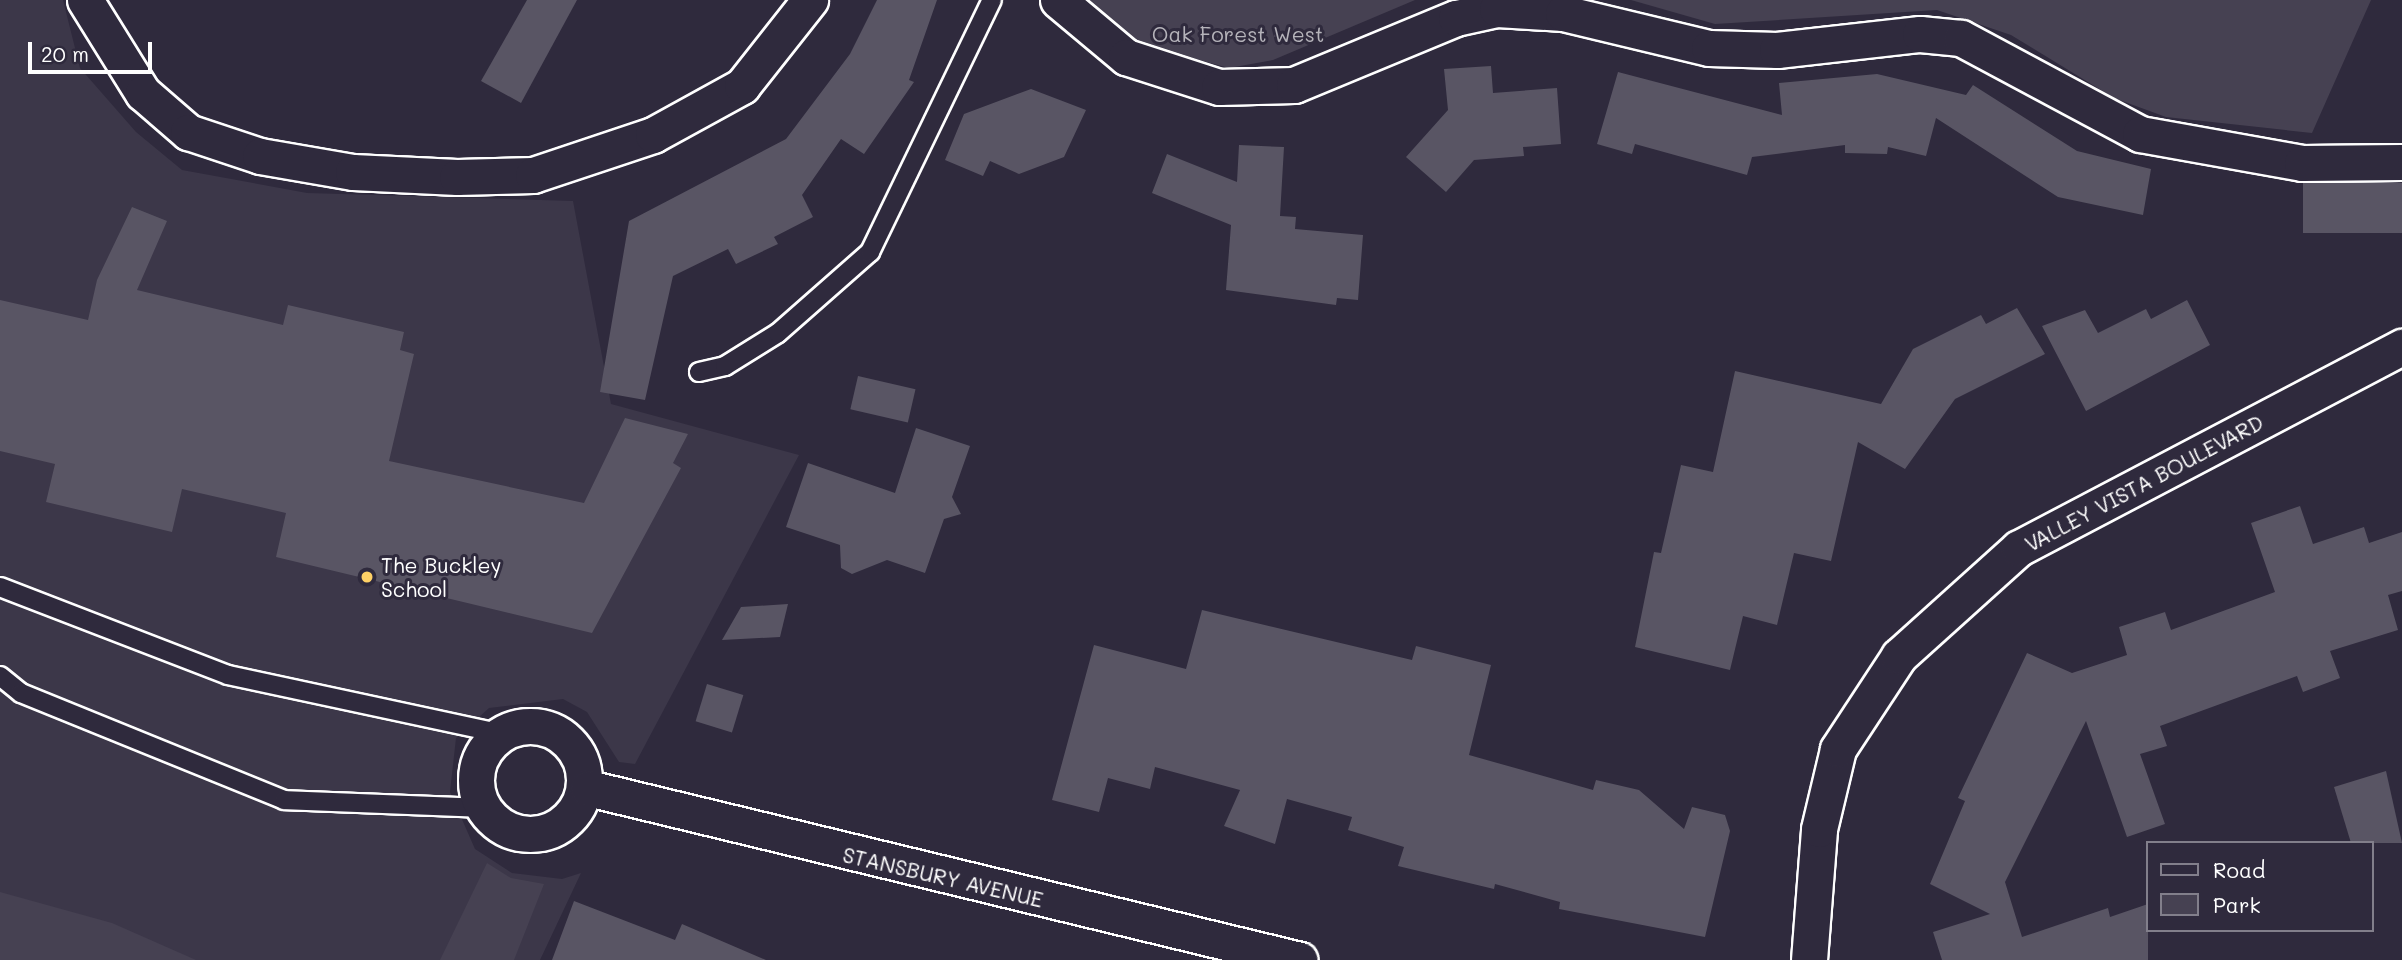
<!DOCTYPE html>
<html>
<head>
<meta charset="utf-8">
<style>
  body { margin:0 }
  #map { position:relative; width:2402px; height:960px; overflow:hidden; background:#2f2a3d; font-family:Mali,sans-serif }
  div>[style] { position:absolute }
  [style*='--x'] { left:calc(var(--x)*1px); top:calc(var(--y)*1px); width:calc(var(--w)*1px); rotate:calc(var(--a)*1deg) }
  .built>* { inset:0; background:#3c3749 }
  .green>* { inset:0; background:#464152 }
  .building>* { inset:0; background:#595564; transform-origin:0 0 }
  .roads { filter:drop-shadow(2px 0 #fff) drop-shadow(-2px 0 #fff) drop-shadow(0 2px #fff) drop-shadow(0 -2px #fff) }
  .lane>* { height:18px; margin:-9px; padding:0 9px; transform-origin:9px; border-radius:9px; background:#2f2a3d }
  .street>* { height:35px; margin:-17.5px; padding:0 17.5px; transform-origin:17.5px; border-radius:17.5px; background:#2f2a3d }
  .street>.ring { margin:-17.5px; padding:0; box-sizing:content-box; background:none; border:35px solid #2f2a3d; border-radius:50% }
  .dots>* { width:19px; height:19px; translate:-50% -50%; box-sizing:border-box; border:4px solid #2f2a3d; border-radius:50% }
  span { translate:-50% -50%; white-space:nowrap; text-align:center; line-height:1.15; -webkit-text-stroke:6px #2f2a3d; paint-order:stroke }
  .park-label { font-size:21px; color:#b5b3ba }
  .street-label { font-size:21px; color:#fff }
  .poi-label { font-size:21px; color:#fff }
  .left { translate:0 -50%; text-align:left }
  .legend { position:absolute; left:2146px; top:841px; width:228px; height:91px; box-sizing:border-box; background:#2f2a3d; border:2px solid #827f8b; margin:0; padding:9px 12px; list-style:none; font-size:21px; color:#fff }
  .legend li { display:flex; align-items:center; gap:14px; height:35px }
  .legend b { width:35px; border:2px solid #827f8b }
  .scale { position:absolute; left:28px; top:42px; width:124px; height:32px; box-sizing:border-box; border:4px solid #fff; border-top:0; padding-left:9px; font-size:21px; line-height:24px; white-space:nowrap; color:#fff; -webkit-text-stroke:5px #2f2a3d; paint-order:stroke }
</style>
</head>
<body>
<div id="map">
  <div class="built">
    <i style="clip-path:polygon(0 0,63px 0,80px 68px,136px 132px,182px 170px,307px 193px,573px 201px,611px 404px,799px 455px,635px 764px,619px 762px,587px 712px,563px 699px,489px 708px,456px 738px,450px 792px,475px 849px,512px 873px,562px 879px,581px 873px,540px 960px,0 960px)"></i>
  </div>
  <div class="green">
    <i style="clip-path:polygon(1066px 0,1415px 0,1273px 60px,1229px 68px,1125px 40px)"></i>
    <i style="clip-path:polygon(1631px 0,2371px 0,2312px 133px,2166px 117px,2114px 98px,2011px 35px,1937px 10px,1715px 24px)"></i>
    <i style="clip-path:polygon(487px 863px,511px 878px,544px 884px,514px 960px,440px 960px)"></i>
    <i style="clip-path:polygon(0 892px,112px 923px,196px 960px,0 960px)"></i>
  </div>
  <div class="building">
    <i style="clip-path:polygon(527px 0,577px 0,521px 103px,481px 81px)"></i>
    <i style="clip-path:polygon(877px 0,937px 0,909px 80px,914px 82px,864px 154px,841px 139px,802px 195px,813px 217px,774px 237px,778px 244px,736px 264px,728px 249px,673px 276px,645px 400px,600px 392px,629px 221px,786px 139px,850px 54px)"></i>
    <i style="clip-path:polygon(1491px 66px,1493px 93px,1557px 88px,1561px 144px,1523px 147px,1524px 156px,1474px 160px,1446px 192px,1406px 157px,1448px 110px,1444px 69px)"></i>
    <i style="clip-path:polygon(1618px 72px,1782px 115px,1779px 83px,1877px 74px,1966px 95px,1973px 85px,2077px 151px,2151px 169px,2143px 215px,2058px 197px,1936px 118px,1926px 156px,1888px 147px,1887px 154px,1845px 153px,1845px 145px,1752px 157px,1747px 175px,1635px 144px,1632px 154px,1597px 144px)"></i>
    <i style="clip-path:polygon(1031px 89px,1086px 110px,1064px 157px,1019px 174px,990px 161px,983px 176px,945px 160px,964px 114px)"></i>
    <i style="clip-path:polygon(1239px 145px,1284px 147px,1280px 216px,1296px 217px,1295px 229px,1363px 235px,1358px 300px,1337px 298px,1336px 305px,1226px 290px,1231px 225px,1152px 193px,1167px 154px,1237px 182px)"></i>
    <i style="left:2402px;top:183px;width:50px;height:99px;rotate:90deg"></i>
    <i style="clip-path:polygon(132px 207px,167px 221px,137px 290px,283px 325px,288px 305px,404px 332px,400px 350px,414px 354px,389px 461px,584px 503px,625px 418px,688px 434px,673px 463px,681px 468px,592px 633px,276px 557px,286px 513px,182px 489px,172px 532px,46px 502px,55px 464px,0 451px,0 300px,88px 320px,97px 280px)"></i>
    <i style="clip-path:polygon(2187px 300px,2210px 345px,2086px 411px,2042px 326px,2085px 310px,2098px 333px,2146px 309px,2151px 319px)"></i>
    <i style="clip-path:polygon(2017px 308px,2045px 354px,1955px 399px,1905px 469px,1858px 442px,1831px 561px,1794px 553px,1777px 625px,1743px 616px,1730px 670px,1635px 647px,1654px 552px,1661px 553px,1681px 465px,1713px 472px,1735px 371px,1881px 404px,1913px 349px,1981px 315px,1986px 324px)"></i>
    <i style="left:858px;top:376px;width:59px;height:34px;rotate:13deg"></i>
    <i style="clip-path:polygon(916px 428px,970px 446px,952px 497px,961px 514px,944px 519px,925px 573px,887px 560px,852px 574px,841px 568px,840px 545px,786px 527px,808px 463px,895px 493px)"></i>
    <i style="clip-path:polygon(2300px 506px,2313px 544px,2364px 527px,2369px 543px,2402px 532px,2402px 591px,2388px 595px,2398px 630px,2330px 651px,2340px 678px,2303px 692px,2297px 676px,2160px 726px,2167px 746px,2140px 754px,2165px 824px,2127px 837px,2086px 721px,2005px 882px,2022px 937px,2108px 908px,2110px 917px,2148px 904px,2148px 960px,1942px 960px,1933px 932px,1990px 914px,1930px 884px,1965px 801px,1958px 798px,2027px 653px,2072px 673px,2127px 655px,2119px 627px,2165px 612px,2171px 630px,2275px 592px,2251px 523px)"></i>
    <i style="clip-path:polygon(788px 604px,780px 637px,722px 640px,741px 607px)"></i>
    <i style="clip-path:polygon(1202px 610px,1412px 660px,1416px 646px,1491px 665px,1469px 755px,1593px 790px,1596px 780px,1639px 790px,1684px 829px,1692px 807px,1725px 815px,1730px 831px,1705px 937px,1559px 909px,1560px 902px,1495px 884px,1494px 889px,1398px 866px,1404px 847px,1348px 830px,1352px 817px,1287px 799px,1275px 844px,1224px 826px,1240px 790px,1155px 767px,1150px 789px,1108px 778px,1099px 812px,1052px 800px,1094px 645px,1186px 669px)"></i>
    <i style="left:707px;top:684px;width:38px;height:39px;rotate:17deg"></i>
    <i style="clip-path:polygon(2386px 771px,2402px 843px,2351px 843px,2334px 787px)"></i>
    <i style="clip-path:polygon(574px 901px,675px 940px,682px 924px,766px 960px,552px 960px)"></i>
  </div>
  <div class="roads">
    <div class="lane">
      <i style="--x:699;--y:372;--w:27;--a:-13"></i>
      <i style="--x:725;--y:366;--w:62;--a:-31.9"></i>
      <i style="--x:778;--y:333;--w:123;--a:-41.4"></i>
      <i style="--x:870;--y:252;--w:280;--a:-64.2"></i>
      <i style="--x:0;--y:587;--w:244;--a:21.1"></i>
      <i style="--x:228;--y:675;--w:276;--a:12.1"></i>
      <i style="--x:0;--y:676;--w:27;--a:39"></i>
      <i style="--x:21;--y:693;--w:284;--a:22.1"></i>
      <i style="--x:284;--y:800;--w:198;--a:2.3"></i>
    </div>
    <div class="street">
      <i style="--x:85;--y:0;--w:110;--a:58.1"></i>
      <i style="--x:143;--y:93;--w:60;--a:40.9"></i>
      <i style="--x:188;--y:132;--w:76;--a:18.4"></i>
      <i style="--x:260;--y:156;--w:94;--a:9.8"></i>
      <i style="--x:353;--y:172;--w:104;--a:2.8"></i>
      <i style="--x:457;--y:177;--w:76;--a:-1.5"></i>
      <i style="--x:533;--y:175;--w:126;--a:-18.4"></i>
      <i style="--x:653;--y:135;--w:102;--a:-28.8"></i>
      <i style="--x:742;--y:86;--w:110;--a:-51.7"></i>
      <i style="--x:1058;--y:0;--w:89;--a:40"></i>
      <i style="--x:1126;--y:57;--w:98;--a:17.9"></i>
      <i style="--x:1219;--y:87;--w:75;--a:-1.5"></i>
      <i style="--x:1294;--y:85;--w:175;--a:-22.5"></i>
      <i style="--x:1456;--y:18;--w:42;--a:-12.4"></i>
      <i style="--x:1497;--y:9;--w:66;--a:3.5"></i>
      <i style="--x:1563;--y:13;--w:150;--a:13.5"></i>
      <i style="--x:1709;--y:48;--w:68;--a:1.7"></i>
      <i style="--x:1777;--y:50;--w:144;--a:-6.4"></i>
      <i style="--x:1920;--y:34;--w:41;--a:5.6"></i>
      <i style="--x:1961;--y:38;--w:203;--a:28.2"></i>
      <i style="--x:2140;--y:134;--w:165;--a:10.1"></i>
      <i style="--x:2302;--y:163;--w:100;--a:-0.6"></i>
      <i class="ring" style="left:476px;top:726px;width:73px;height:73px"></i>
      <i style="--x:588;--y:788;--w:732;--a:13.58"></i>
      <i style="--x:1809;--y:960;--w:131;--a:-85.6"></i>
      <i style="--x:1819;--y:829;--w:82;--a:-76.6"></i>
      <i style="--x:1838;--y:749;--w:111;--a:-56.7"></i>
      <i style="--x:1899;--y:656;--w:161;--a:-42"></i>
      <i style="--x:2019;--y:548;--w:433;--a:-27.7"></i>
    </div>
  </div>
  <div class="dots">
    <i style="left:367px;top:577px;background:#ffd166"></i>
  </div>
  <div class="park-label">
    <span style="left:1238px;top:34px">Oak Forest West</span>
  </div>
  <div class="street-label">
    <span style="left:2144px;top:483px;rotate:-28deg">VALLEY VISTA BOULEVARD</span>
    <span style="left:943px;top:877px;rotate:13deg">STANSBURY AVENUE</span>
  </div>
  <div class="poi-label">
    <span class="left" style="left:381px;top:577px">The Buckley<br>School</span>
  </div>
  <ul class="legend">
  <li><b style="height:9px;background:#2f2a3d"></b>Road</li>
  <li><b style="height:19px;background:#464152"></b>Park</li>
  </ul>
  <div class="scale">20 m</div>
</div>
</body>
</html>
